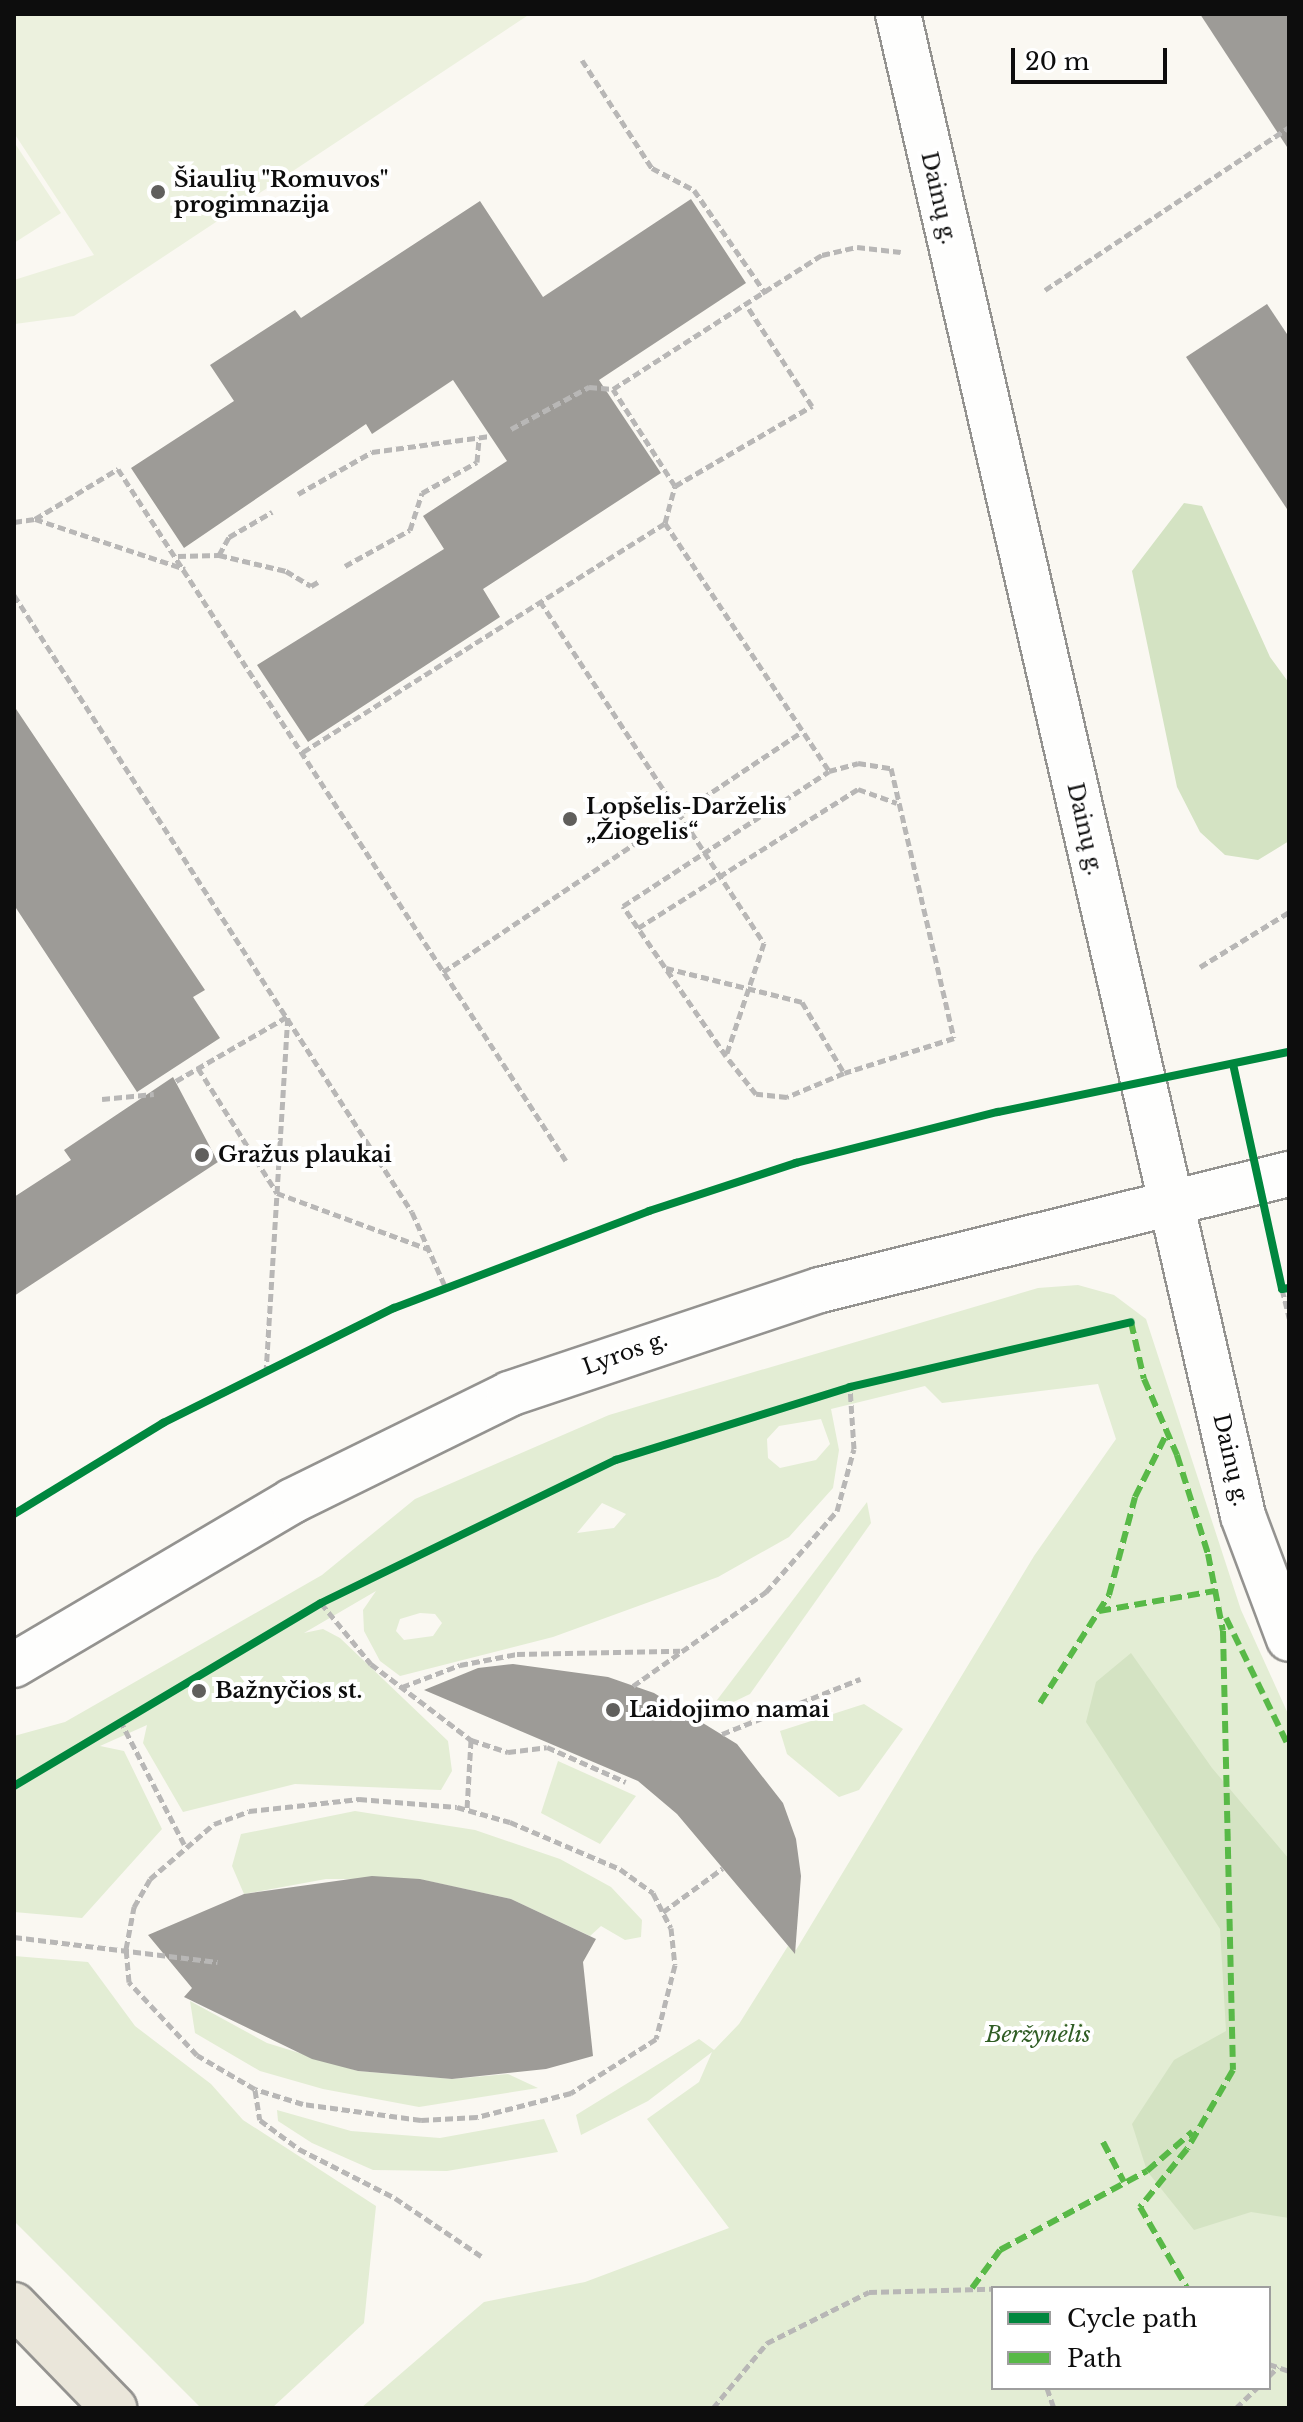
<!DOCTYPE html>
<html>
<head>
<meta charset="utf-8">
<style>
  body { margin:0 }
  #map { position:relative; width:1303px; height:2422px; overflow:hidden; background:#faf8f2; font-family:"Libre Baskerville",serif }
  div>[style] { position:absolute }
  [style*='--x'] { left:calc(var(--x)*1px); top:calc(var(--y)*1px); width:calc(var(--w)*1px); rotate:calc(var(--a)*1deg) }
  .green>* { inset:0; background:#e3edd4 }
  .forest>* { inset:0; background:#d4e3c3 }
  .pitch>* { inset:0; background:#ecf1de }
  .building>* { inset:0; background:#9d9b97 }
  .path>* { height:5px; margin-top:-2.5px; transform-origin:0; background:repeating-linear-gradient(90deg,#b8b7b6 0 8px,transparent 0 12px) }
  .roads { filter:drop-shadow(2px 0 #949390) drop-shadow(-2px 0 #949390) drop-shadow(0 2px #949390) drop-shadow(0 -2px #949390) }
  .minor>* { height:44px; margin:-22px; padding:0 22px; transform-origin:22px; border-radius:22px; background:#fefefd }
  .major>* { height:44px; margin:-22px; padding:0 22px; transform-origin:22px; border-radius:22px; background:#eae6da }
  .quiet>* { height:6px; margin-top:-3px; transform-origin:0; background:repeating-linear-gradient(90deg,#58b947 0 12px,transparent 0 18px) }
  .cycleway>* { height:8px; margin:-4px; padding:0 4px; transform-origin:4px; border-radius:4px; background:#00873e }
  .dots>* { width:22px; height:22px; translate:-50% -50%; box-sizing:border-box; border:4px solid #fff; border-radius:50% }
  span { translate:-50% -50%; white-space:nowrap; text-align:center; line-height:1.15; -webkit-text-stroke:8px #fff; paint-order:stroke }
  .poi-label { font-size:22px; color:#0d0d0d; font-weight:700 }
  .left { translate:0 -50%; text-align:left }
  .street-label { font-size:22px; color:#0d0d0d }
  .park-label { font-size:22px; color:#305d25; font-style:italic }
  .frame { position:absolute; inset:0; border:16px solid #0d0d0d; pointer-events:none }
  .legend { position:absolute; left:991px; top:2286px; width:280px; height:104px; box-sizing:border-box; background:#fff; border:2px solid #9e9e9e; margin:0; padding:10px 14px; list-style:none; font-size:24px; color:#0d0d0d }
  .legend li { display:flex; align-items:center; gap:16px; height:40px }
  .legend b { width:40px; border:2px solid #9e9e9e }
  .scale { position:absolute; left:1011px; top:48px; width:156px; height:36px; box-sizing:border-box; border:4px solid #0d0d0d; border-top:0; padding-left:10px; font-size:24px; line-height:28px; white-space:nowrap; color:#0d0d0d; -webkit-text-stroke:6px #fff; paint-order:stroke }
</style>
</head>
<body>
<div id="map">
  <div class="green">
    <i style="clip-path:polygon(evenodd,1078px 1285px,1114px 1295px,1146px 1319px,1241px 1610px,1289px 1716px,1289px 2408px,361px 2408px,484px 2302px,585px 2282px,729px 2228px,647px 2119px,699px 2082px,712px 2052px,648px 2101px,581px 2135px,576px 2115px,699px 2039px,714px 2050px,739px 2024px,788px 1946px,796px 1950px,1034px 1556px,1116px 1439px,1098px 1384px,942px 1403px,925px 1386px,831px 1409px,839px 1450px,833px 1488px,789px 1537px,718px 1577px,553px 1637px,400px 1676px,380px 1661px,364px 1631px,363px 1610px,376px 1591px,304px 1633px,323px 1629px,340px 1638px,448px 1741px,452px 1771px,441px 1790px,295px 1784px,183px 1812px,143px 1743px,147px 1725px,100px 1746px,124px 1751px,162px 1829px,82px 1918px,14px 1912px,14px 1736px,65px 1722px,322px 1575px,415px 1499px,609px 1415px,1038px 1288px,1078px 1285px,821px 1419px,830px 1444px,816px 1460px,780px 1468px,768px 1458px,767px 1439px,779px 1426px,821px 1419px,1078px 1285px,602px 1503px,626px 1514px,614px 1528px,577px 1533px,602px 1503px,1078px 1285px,420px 1613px,435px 1614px,442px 1623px,433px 1636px,404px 1640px,396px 1631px,400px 1619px,420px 1613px,1078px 1285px,993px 2288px,1269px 2288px,1269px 2388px,993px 2388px,993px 2288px)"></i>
    <i style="clip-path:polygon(867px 1502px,871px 1523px,750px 1694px,725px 1706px,714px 1704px)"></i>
    <i style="clip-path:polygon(864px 1704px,903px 1729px,859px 1790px,839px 1797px,787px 1754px,780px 1731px)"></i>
    <i style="clip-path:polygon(558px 1761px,636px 1796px,600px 1844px,541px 1813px)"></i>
    <i style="clip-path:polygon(355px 1811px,475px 1830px,560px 1859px,611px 1887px,642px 1920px,641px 1937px,625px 1940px,601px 1926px,590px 1936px,511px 1899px,419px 1879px,326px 1879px,244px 1894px,232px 1866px,241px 1834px)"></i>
    <i style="clip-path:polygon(14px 1956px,88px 1962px,135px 2026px,211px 2084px,243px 2120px,376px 2206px,364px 2323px,272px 2408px,201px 2408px,14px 2221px)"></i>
    <i style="clip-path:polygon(190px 2001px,267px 2043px,358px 2071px,452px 2079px,508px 2074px,538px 2088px,419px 2107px,323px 2089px,260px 2071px,195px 2033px)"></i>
    <i style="clip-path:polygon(277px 2110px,351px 2131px,440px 2138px,544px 2119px,558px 2152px,447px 2171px,373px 2170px,312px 2143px,278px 2121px)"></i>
  </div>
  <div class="forest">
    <i style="clip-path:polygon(1184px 503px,1202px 506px,1270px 657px,1289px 683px,1289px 841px,1258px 860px,1225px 855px,1200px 832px,1177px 787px,1132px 571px)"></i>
    <i style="clip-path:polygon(1131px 1653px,1212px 1768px,1289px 1859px,1289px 2218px,1251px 2212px,1194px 2230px,1147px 2171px,1132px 2124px,1174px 2060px,1226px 2031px,1220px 1929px,1086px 1722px,1096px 1682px)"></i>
  </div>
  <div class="pitch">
    <i style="clip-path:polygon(14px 14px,530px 14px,74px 316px,15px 324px,14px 280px,94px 255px,14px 133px)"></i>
    <i style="clip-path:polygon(14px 142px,61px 213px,14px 243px)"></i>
  </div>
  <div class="building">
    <i style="clip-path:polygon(1200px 14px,1289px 14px,1289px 150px)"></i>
    <i style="clip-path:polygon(691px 199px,746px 283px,599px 380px,661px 473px,483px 589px,500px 617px,308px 742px,257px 665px,444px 549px,423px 516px,507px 461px,453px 380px,372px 434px,366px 424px,184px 548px,131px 468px,234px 401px,210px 365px,295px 310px,301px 318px,480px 201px,543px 297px)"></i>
    <i style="clip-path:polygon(1267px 304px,1289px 337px,1289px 512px,1186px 357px)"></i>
    <i style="clip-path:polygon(14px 706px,205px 990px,193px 997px,220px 1038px,137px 1092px,14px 905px)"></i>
    <i style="clip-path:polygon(173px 1077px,218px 1162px,14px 1296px,14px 1197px,71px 1160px,64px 1150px)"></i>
    <i style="clip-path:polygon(513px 1664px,608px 1677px,654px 1693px,737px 1744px,783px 1803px,796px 1839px,801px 1876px,795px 1954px,677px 1814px,638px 1781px,424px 1690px,478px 1668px)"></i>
    <i style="clip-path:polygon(372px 1876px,420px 1879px,511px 1899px,596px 1939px,583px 1962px,593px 2056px,546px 2069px,452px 2079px,358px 2071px,312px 2059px,184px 1997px,192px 1988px,148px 1935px,244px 1894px)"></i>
  </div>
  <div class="path">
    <i style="--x:582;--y:60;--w:129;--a:57.1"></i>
    <i style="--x:652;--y:168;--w:47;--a:27.6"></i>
    <i style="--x:694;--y:190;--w:126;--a:55.3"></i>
    <i style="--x:1045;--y:290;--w:293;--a:-33.7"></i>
    <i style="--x:511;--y:429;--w:89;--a:-28.3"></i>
    <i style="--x:589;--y:387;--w:24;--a:5"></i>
    <i style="--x:675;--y:486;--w:159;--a:-30.3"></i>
    <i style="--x:812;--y:406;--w:119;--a:-123"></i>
    <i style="--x:298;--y:494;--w:85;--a:-29.6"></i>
    <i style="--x:372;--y:452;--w:119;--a:-7.7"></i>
    <i style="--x:35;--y:519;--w:97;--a:-31.1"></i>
    <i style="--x:118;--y:469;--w:824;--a:57.08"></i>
    <i style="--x:14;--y:522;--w:21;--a:-8"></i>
    <i style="--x:35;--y:519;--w:158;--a:18.4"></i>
    <i style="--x:665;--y:523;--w:297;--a:56.5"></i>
    <i style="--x:219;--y:555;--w:21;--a:-61"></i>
    <i style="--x:229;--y:537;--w:50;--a:-30.2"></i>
    <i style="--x:178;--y:556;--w:41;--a:-1.4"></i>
    <i style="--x:219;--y:555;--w:69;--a:13.4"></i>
    <i style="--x:286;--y:571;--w:29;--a:31"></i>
    <i style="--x:311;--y:586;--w:8;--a:-30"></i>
    <i style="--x:345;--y:566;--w:74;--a:-29"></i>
    <i style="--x:410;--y:530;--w:39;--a:-72"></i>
    <i style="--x:422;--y:493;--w:63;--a:-29.4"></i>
    <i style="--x:477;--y:462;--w:25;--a:-85"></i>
    <i style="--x:14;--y:595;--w:734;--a:57.18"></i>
    <i style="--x:412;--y:1212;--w:81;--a:66"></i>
    <i style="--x:540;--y:601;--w:409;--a:56.8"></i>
    <i style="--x:764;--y:943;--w:119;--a:108.6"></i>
    <i style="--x:303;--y:752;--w:428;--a:-32.3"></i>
    <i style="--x:665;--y:523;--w:38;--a:-75"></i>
    <i style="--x:675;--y:486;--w:115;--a:-122.6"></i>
    <i style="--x:613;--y:389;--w:248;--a:-32.7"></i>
    <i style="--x:822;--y:255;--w:36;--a:-13"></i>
    <i style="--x:857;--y:247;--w:44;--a:6.5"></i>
    <i style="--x:638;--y:928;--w:260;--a:-32.3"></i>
    <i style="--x:858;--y:789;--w:41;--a:19.7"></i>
    <i style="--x:1200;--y:967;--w:105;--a:-31.7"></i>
    <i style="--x:666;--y:968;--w:140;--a:14"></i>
    <i style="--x:802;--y:1002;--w:82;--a:59.4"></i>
    <i style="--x:844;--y:1073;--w:62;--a:157.2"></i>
    <i style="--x:787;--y:1097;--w:31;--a:-174"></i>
    <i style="--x:756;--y:1094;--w:48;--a:-128.3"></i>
    <i style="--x:726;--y:1056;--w:182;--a:-124.5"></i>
    <i style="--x:623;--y:906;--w:246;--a:-33.2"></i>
    <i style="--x:829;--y:771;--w:30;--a:-15"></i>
    <i style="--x:858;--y:763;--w:33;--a:9"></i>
    <i style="--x:891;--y:768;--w:277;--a:76.9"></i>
    <i style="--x:954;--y:1038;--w:115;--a:162.3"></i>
    <i style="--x:443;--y:972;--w:431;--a:-33.8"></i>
    <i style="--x:198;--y:1068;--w:148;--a:57.7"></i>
    <i style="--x:277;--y:1193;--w:161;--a:20.3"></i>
    <i style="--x:176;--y:1081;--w:129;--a:-30.1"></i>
    <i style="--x:102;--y:1099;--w:52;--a:-5.5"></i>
    <i style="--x:1282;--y:1289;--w:30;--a:76"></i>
    <i style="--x:266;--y:1373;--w:357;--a:-86.5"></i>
    <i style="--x:321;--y:1603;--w:79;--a:50.7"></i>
    <i style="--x:371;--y:1664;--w:126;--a:37.2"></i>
    <i style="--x:471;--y:1740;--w:70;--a:93.3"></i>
    <i style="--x:633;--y:1686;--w:163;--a:-35.3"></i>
    <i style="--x:766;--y:1592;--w:108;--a:-48.8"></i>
    <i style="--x:837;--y:1511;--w:64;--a:-74.7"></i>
    <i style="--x:854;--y:1449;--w:62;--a:-93.7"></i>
    <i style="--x:402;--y:1687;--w:62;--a:-20.8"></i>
    <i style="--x:460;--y:1665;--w:58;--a:-10.9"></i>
    <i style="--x:517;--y:1654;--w:163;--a:-1.1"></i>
    <i style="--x:120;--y:1720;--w:140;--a:62.7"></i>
    <i style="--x:722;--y:1734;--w:149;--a:-21.7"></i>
    <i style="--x:471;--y:1740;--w:39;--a:18"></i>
    <i style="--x:508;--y:1752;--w:39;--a:-7"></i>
    <i style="--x:547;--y:1747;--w:86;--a:23.9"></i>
    <i style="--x:359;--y:1799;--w:98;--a:4.7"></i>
    <i style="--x:457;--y:1807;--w:55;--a:15.8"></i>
    <i style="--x:510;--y:1822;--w:120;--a:23.1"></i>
    <i style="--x:620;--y:1869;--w:41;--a:36"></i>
    <i style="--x:653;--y:1893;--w:39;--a:63"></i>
    <i style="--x:671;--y:1928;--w:37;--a:84"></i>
    <i style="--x:675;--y:1965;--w:76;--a:104.4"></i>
    <i style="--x:656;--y:2039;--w:101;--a:147.6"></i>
    <i style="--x:571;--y:2093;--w:97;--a:165.7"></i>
    <i style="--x:477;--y:2117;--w:56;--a:176.9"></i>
    <i style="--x:421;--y:2120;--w:119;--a:-172.3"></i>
    <i style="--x:303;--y:2104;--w:50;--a:-162.6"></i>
    <i style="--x:255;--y:2089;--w:67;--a:-149.6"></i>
    <i style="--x:197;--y:2055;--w:100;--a:-133"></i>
    <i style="--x:129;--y:1982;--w:33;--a:-95"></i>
    <i style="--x:126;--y:1949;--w:43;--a:-79.2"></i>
    <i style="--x:134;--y:1907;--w:32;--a:-60"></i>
    <i style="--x:150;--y:1879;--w:84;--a:-40.7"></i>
    <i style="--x:214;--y:1824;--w:37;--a:-20"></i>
    <i style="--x:249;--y:1811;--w:111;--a:-6.2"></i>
    <i style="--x:663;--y:1912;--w:74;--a:-36.3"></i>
    <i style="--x:14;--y:1937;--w:205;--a:7"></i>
    <i style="--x:255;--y:2090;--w:30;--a:81"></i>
    <i style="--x:260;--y:2120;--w:49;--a:36.6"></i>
    <i style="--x:299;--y:2149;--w:108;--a:27"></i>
    <i style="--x:395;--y:2198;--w:104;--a:34"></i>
    <i style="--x:1269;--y:2364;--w:21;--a:19"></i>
    <i style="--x:1269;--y:2376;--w:13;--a:-45"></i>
    <i style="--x:1047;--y:2388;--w:21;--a:71"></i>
    <i style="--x:713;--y:2408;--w:85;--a:-50.3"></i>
    <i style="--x:767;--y:2343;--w:114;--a:-26.6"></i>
    <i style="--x:869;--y:2292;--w:150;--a:-1.5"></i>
    <i style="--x:1236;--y:2408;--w:29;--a:-44"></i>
  </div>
  <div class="roads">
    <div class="minor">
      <i style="--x:898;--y:14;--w:1541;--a:77.06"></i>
      <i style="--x:1243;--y:1516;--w:131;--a:69.5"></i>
      <i style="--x:14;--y:1665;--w:323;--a:-30.5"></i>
      <i style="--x:292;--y:1501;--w:242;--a:-26.2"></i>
      <i style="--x:509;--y:1394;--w:328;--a:-18.5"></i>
      <i style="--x:820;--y:1290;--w:483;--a:-13.9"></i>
    </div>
    <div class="major">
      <i style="--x:14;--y:2305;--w:144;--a:45.8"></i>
    </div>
  </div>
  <div class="quiet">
    <i style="--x:1124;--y:1324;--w:7;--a:-16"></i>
    <i style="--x:1131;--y:1322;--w:58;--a:77.2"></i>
    <i style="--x:1144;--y:1379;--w:83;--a:66.5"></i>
    <i style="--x:1177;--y:1455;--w:104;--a:72.6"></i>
    <i style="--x:1208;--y:1554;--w:78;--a:79"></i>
    <i style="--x:1223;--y:1631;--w:439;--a:88.7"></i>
    <i style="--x:1233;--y:2070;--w:91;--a:120.2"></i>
    <i style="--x:1187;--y:2149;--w:75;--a:129"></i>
    <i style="--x:1140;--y:2207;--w:94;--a:59.9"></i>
    <i style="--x:1099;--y:1611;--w:118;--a:-9.8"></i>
    <i style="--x:1226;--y:1618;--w:144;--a:64"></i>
    <i style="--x:1040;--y:1703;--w:128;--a:-57.4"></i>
    <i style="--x:1109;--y:1595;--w:101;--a:-75.1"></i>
    <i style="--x:1135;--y:1497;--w:72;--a:-63.4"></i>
    <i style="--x:1103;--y:2142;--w:45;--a:62.3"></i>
    <i style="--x:972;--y:2288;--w:47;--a:-53.6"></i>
    <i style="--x:1000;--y:2250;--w:167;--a:-28.3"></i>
    <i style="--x:1147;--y:2171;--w:60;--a:-40.9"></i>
  </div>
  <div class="cycleway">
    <i style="--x:1233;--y:1064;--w:230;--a:77.7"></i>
    <i style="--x:1282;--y:1289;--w:7;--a:-8"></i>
    <i style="--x:14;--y:1514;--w:175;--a:-31.4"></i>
    <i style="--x:163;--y:1423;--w:258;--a:-26.5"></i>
    <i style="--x:394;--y:1308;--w:273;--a:-20.8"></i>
    <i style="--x:649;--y:1211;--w:155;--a:-18.1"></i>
    <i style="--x:796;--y:1163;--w:208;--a:-14.2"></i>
    <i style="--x:998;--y:1112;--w:297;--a:-11.7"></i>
    <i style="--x:14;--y:1786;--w:357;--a:-30.8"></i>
    <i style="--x:321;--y:1603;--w:328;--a:-25.9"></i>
    <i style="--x:616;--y:1460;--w:245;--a:-17.3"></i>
    <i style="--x:850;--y:1387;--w:288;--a:-13"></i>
  </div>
  <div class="dots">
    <i style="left:158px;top:192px;background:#605f5d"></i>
    <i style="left:570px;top:819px;background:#605f5d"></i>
    <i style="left:202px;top:1155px;background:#605f5d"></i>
    <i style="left:199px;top:1691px;background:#605f5d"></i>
    <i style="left:613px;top:1710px;background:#605f5d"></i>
  </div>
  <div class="poi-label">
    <span class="left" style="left:174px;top:192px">Šiaulių "Romuvos"<br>progimnazija</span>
    <span class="left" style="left:586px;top:819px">Lopšelis-Darželis<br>„Žiogelis“</span>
    <span class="left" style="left:218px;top:1155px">Gražus plaukai</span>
    <span class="left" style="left:215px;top:1691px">Bažnyčios st.</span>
    <span class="left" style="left:629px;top:1710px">Laidojimo namai</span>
  </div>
  <div class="street-label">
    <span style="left:939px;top:198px;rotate:77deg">Dainų g.</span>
    <span style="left:1085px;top:829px;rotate:77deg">Dainų g.</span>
    <span style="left:625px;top:1353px;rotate:-20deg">Lyros g.</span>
    <span style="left:1231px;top:1460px;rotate:77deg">Dainų g.</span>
  </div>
  <div class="park-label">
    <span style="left:1038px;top:2035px">Beržynėlis</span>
  </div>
  <div class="frame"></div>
  <ul class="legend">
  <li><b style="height:10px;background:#00873e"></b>Cycle path</li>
  <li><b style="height:10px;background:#58b947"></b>Path</li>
  </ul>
  <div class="scale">20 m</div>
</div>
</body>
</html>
